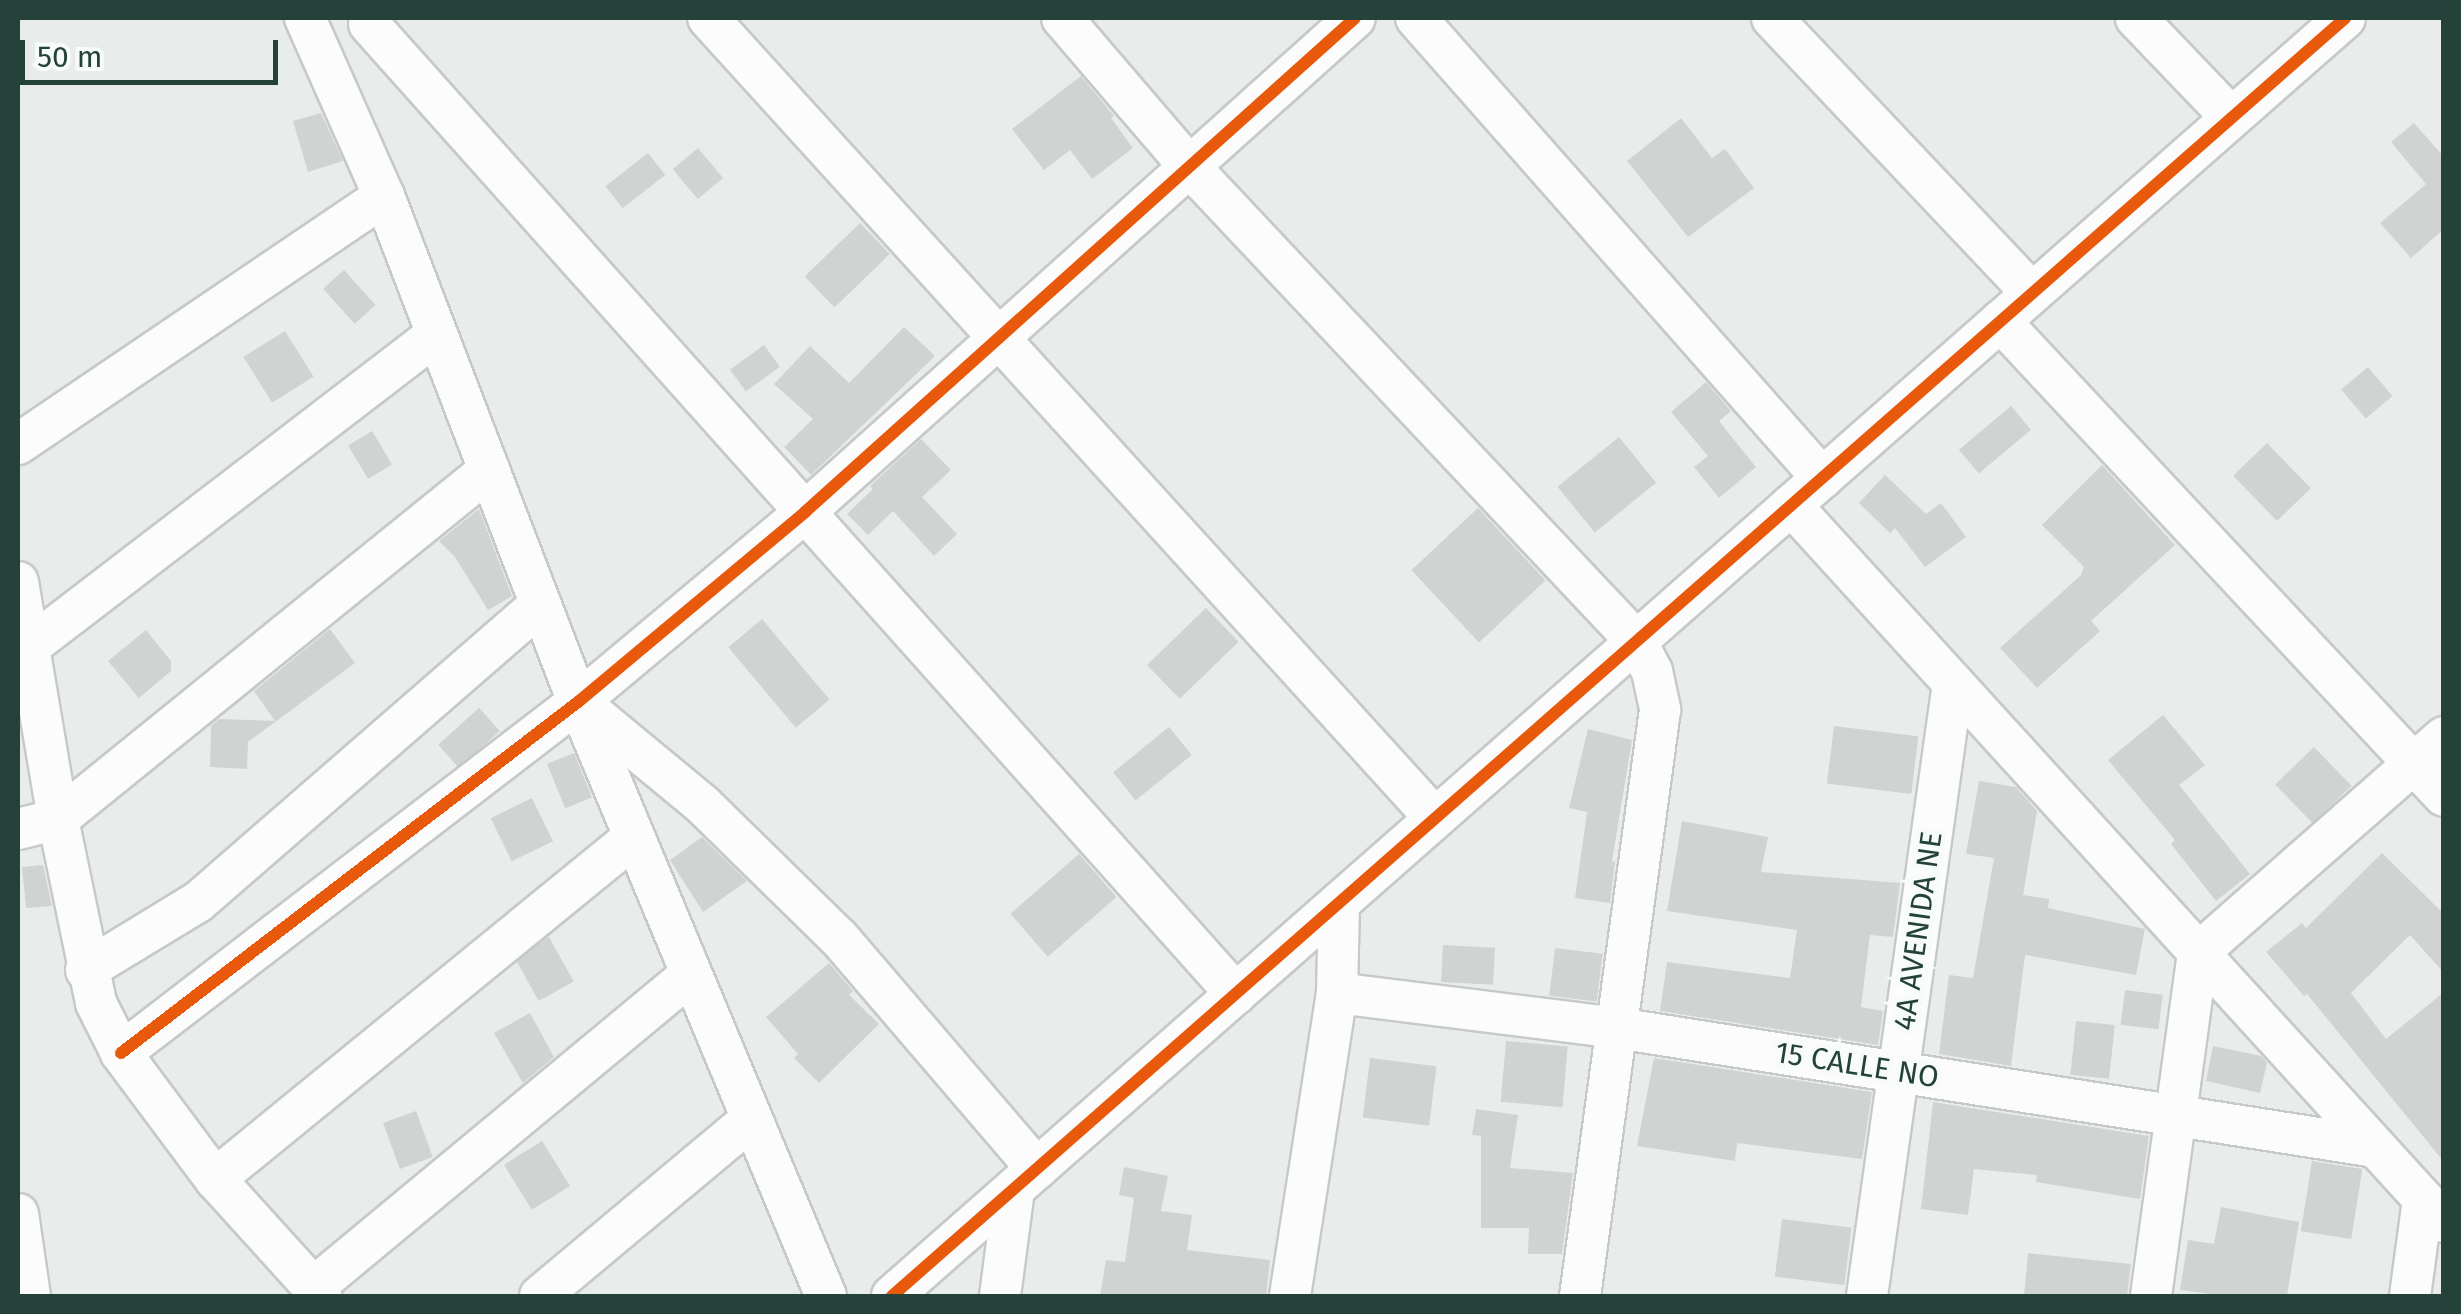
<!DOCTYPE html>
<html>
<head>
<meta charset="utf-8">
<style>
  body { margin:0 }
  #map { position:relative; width:2461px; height:1314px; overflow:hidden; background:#e8edeb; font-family:"Fira Sans",sans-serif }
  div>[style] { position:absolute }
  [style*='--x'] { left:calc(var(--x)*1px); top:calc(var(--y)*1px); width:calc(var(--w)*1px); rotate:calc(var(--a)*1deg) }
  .building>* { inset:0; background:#cfd4d2; transform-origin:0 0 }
  .roads { filter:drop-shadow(2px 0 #c5cac8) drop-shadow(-2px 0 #c5cac8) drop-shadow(0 2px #c5cac8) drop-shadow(0 -2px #c5cac8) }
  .street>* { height:40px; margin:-20px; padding:0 20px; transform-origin:20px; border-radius:20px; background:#fcfcfc }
  .cycleway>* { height:12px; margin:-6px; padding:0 6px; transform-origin:6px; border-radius:6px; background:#e8590c }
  span { translate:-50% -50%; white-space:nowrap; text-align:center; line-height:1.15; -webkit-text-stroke:10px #f7fbf9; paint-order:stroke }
  .street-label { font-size:30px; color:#24423a }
  .frame { position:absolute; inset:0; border:20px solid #24423a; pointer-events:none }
  .scale { position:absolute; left:20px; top:40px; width:258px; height:45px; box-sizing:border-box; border:5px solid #24423a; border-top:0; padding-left:12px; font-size:30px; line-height:35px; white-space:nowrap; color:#24423a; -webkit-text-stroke:8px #f7fbf9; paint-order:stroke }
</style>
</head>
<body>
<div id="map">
  <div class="building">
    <i style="clip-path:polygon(1081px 76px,1114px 116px,1111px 118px,1133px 148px,1092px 179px,1070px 150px,1044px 170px,1012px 129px)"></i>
    <i style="clip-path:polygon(321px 113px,343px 161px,308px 172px,293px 121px)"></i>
    <i style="clip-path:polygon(1681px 118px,1712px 158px,1725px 149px,1754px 188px,1688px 237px,1627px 161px)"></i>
    <i style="clip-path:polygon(2414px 123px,2444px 157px,2444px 229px,2411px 258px,2380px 223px,2426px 184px,2391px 142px)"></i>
    <i style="left:698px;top:148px;width:39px;height:33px;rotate:50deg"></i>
    <i style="left:648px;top:153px;width:28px;height:54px;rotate:52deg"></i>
    <i style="left:860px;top:223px;width:43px;height:77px;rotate:46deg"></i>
    <i style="left:344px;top:270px;width:47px;height:28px;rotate:48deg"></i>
    <i style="clip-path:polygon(904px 327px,935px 356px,811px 475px,784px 447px,813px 419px,774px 384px,810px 346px,849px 383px)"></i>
    <i style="left:285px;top:331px;width:54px;height:49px;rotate:58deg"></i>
    <i style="left:764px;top:345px;width:27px;height:42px;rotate:54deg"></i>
    <i style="left:2368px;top:367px;width:38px;height:35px;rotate:50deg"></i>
    <i style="clip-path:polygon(1706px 382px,1731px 411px,1719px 421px,1756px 467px,1719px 498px,1694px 467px,1708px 456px,1671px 412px)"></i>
    <i style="left:2011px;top:406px;width:31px;height:68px;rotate:50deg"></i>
    <i style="left:372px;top:431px;width:39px;height:28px;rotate:59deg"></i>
    <i style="left:1619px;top:437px;width:59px;height:79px;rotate:51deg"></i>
    <i style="clip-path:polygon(921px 439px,951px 470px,922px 497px,957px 534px,934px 556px,893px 511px,868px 535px,847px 514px,873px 489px,870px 486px)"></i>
    <i style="left:2267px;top:443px;width:63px;height:47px;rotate:46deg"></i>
    <i style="clip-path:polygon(2102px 465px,2175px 545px,2091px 621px,2100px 631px,2037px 688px,2000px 648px,2081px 575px,2084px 567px,2042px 525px)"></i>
    <i style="clip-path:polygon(1885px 475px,1926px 514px,1941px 503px,1966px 537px,1925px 567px,1895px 528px,1890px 533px,1859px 503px)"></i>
    <i style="left:1478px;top:508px;width:99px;height:91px;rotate:47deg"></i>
    <i style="clip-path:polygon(479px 509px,512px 596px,488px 610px,455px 557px,439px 541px)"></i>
    <i style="left:1206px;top:608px;width:47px;height:82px;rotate:46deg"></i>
    <i style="left:762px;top:619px;width:105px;height:44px;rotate:50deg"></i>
    <i style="clip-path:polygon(330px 629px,355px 663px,248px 742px,247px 769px,210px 767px,211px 726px,219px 719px,275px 721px,254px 691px)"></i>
    <i style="clip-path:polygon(146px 630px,171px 661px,171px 671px,139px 698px,108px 661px)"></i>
    <i style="left:479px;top:708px;width:31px;height:55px;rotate:48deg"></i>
    <i style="clip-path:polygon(2163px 715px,2205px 765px,2179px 785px,2250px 874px,2216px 901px,2171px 844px,2175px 840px,2108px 760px)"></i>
    <i style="left:1834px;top:726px;width:85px;height:58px;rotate:7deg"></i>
    <i style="left:1169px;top:727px;width:36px;height:72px;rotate:51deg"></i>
    <i style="clip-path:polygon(1588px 729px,1632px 740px,1612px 861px,1615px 862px,1610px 903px,1575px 898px,1587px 812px,1569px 808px)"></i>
    <i style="left:2314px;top:747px;width:54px;height:54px;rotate:46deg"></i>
    <i style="left:574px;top:753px;width:48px;height:29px;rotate:68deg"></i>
    <i style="clip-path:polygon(1979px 781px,2016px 787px,2037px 811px,2023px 895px,2049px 899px,2048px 908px,2145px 929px,2136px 975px,2025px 955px,2011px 1066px,1939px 1054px,1949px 975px,1973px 978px,1994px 858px,1966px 854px)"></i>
    <i style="left:532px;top:798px;width:48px;height:46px;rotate:64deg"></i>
    <i style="clip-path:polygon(1682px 821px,1768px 837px,1761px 872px,1900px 883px,1893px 937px,1870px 935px,1861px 1007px,1883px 1011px,1878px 1045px,1660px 1011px,1667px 962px,1790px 978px,1797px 930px,1667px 911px)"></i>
    <i style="clip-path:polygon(702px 837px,747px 881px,703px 912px,670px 860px)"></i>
    <i style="clip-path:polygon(2382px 853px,2444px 914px,2444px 973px,2410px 935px,2351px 993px,2386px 1039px,2444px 992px,2444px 1162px,2307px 994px,2304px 996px,2266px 952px,2302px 923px,2306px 928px)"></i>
    <i style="left:1079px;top:854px;width:57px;height:91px;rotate:49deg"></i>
    <i style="clip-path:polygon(43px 865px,52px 906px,26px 908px,22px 867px)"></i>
    <i style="left:549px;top:937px;width:51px;height:40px;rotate:61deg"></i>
    <i style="left:1443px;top:945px;width:52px;height:37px;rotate:3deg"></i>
    <i style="left:1555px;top:948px;width:48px;height:48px;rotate:7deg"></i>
    <i style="clip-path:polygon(829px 963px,853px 991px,849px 995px,879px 1024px,819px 1083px,794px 1058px,798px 1054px,766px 1017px)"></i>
    <i style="left:2125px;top:990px;width:38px;height:35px;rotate:7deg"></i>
    <i style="clip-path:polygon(530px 1013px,554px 1057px,523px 1083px,494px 1033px)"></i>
    <i style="left:2076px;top:1021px;width:39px;height:54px;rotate:6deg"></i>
    <i style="left:1506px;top:1041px;width:62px;height:61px;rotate:5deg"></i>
    <i style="clip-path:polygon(2213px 1046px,2261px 1056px,2267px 1063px,2260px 1093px,2206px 1081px)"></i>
    <i style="left:1370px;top:1058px;width:67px;height:60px;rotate:7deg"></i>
    <i style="clip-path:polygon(1654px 1058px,1872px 1092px,1862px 1159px,1737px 1143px,1735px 1161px,1637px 1146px)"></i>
    <i style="clip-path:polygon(1933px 1102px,2149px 1136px,2140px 1199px,2036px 1182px,2037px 1175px,1974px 1169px,1968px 1215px,1921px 1209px)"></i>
    <i style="clip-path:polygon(1476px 1109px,1518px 1115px,1510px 1168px,1573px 1173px,1562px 1254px,1528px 1254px,1529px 1228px,1481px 1228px,1481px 1136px,1472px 1135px)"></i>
    <i style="left:416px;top:1111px;width:49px;height:35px;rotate:70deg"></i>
    <i style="left:542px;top:1141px;width:53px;height:45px;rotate:58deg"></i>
    <i style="left:2312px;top:1161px;width:51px;height:71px;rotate:9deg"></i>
    <i style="clip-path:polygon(1124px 1167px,1168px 1176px,1161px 1211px,1192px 1215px,1187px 1250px,1270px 1260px,1266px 1296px,1100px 1296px,1106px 1260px,1125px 1262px,1134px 1198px,1119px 1195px)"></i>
    <i style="clip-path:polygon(2221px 1207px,2299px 1222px,2287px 1296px,2226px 1296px,2180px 1290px,2188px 1240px,2214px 1244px)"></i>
    <i style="left:1782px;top:1219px;width:70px;height:58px;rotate:7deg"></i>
    <i style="clip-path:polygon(2028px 1253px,2131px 1264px,2127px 1296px,2024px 1296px)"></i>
  </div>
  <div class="roads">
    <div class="street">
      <i style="--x:305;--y:18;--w:195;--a:66.1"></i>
      <i style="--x:384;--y:196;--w:542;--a:69.02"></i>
      <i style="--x:578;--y:702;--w:644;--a:67.34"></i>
      <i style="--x:708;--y:18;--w:1081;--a:47.74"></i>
      <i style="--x:1062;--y:18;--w:194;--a:49.4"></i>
      <i style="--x:1188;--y:165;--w:654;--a:46.74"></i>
      <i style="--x:1636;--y:641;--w:34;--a:62"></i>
      <i style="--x:1652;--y:671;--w:40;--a:78"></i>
      <i style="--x:1660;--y:710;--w:591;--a:97.77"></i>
      <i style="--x:1416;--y:18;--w:614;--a:48.57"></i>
      <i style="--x:1772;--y:18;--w:378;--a:46.6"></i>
      <i style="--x:2136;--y:18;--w:137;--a:46.2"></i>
      <i style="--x:369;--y:24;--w:1301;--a:48.21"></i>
      <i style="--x:2000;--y:321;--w:650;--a:46.93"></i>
      <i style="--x:18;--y:444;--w:442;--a:-34.1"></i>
      <i style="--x:1791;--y:505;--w:970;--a:47.67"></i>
      <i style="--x:18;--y:582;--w:240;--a:80.4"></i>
      <i style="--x:58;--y:819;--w:188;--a:78.3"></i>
      <i style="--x:96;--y:1003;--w:56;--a:63.4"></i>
      <i style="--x:121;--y:1053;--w:157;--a:53.3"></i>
      <i style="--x:215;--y:1179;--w:158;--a:47.8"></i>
      <i style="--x:29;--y:647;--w:514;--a:-37.49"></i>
      <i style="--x:581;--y:704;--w:158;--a:39.6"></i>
      <i style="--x:703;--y:805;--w:190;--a:44.4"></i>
      <i style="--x:839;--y:938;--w:304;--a:49.4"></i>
      <i style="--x:18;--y:829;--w:41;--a:-14"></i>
      <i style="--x:58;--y:819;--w:555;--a:-39"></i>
      <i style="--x:86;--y:970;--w:131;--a:-31.3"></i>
      <i style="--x:198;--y:902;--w:454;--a:-41"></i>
      <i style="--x:1337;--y:993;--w:282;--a:7.1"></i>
      <i style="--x:1617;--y:1028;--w:767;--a:8.92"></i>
      <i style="--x:121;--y:1053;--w:576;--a:-37.53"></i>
      <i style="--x:578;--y:702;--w:296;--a:-39.9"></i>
      <i style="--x:805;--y:512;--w:739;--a:-41.93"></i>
      <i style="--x:215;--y:1179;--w:541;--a:-39.22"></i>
      <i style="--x:18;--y:1214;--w:83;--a:81.7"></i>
      <i style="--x:313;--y:1288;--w:491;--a:-39.7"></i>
      <i style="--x:540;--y:1296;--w:276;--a:-39.9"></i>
      <i style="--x:892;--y:1296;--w:1935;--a:-41.33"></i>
      <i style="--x:1000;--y:1296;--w:108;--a:-82.5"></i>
      <i style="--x:1290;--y:1296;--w:307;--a:-81.2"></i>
      <i style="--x:1337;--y:993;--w:90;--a:-88.7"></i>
      <i style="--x:1867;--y:1296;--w:619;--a:-82.01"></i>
      <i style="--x:2151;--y:1296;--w:346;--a:-82.2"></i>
      <i style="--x:2198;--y:953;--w:327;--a:-41.3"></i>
      <i style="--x:2410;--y:1296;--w:97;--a:-82.3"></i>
    </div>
  </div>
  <div class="cycleway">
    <i style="--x:121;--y:1053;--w:576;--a:-37.53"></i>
    <i style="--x:578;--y:702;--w:296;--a:-39.9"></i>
    <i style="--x:805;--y:512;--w:739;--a:-41.93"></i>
    <i style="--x:892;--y:1296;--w:1935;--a:-41.33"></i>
  </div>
  <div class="street-label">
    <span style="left:1918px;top:931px;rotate:-82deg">4A AVENIDA NE</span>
    <span style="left:1857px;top:1065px;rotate:9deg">15 CALLE NO</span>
  </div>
  <div class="frame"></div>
  <div class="scale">50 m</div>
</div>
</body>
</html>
